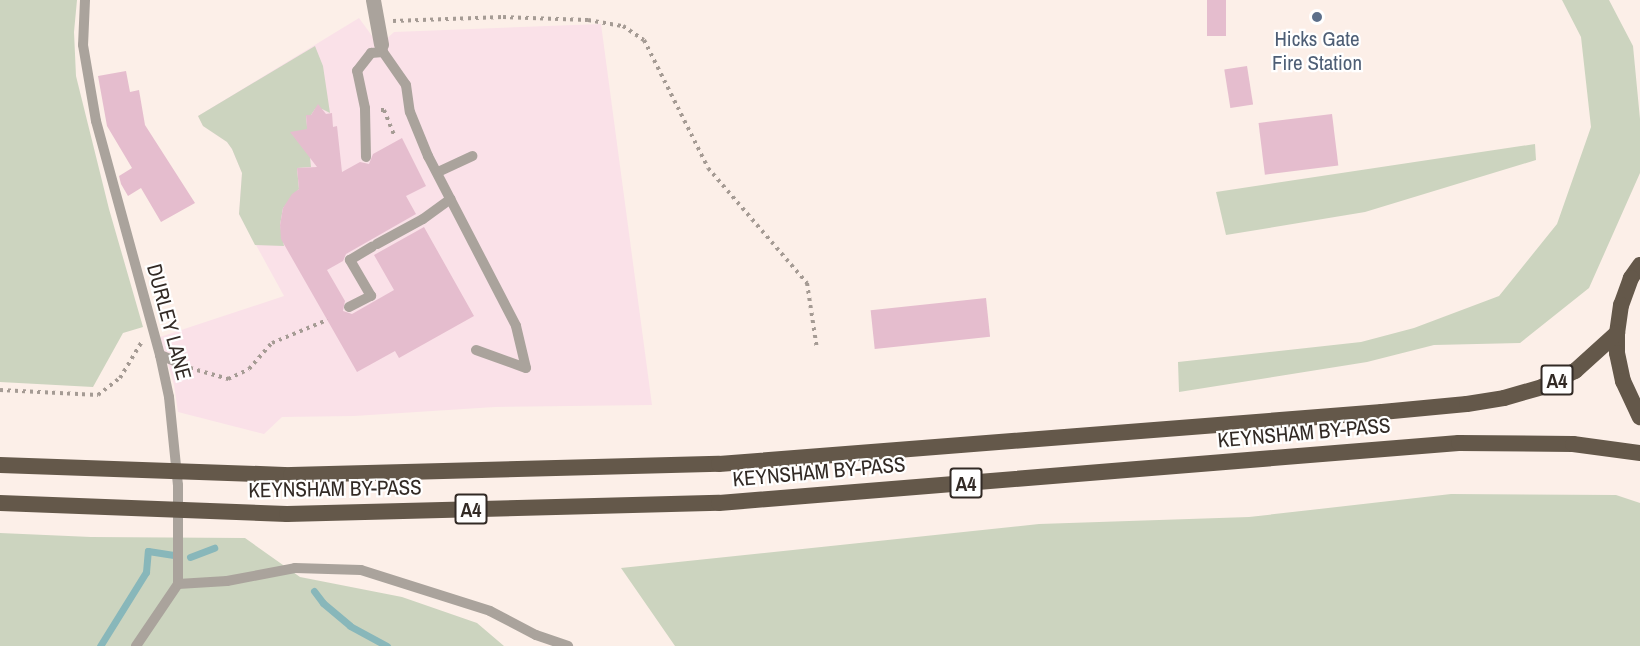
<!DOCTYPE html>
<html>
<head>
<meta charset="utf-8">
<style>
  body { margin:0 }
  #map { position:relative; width:1640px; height:646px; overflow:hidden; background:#fcefe8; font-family:"Archivo Narrow",sans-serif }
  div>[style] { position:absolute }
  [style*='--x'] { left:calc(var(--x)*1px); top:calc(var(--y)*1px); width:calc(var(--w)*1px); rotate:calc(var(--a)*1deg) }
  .commercial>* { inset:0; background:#fae1e8 }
  .green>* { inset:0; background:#ccd4bf }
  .stream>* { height:7px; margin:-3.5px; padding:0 3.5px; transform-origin:3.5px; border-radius:3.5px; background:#88b7ba }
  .building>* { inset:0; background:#e5bdce; transform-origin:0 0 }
  .path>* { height:4px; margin-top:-2px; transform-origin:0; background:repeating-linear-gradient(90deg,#a59b94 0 3px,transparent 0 7.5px) }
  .service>* { height:10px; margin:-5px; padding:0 5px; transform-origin:5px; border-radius:5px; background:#aaa39c }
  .minor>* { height:15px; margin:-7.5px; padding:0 7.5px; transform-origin:7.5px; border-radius:7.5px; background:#aaa39c }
  .trunk>* { height:16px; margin:-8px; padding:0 8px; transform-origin:8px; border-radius:8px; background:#64584a }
  .dots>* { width:16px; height:16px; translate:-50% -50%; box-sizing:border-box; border:3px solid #fff; border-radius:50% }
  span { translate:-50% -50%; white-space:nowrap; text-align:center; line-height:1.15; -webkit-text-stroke:4.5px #fff; paint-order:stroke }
  .shield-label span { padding:2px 4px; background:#fff; border:2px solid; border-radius:4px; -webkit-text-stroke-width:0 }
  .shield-label { font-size:20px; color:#322a25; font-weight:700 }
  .service-label { font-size:21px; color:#4e5e75 }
  .street-label { font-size:21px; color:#322a25 }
</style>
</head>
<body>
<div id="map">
  <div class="commercial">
    <i style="clip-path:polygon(359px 18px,375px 40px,381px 44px,394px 32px,601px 24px,652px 405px,495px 407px,354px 416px,282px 417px,264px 434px,178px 412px,174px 385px,160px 337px,284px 296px,239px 214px,242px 173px,232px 149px,227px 142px,203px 126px,198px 116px)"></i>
  </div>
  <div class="green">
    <i style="clip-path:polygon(0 0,77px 0,74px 32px,76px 76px,109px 209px,143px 327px,123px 333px,93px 387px,0 382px)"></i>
    <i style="clip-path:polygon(1562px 0,1609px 0,1633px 46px,1640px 119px,1640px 173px,1589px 288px,1520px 343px,1434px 345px,1367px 362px,1179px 392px,1178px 362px,1361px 342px,1414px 328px,1499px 296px,1557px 224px,1591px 127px,1581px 37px)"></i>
    <i style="clip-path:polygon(315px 46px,323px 66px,330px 113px,322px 109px,315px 109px,311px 115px,306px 116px,311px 167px,297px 168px,299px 189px,283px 208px,280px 225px,284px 246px,255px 245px,239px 214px,242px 173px,232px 149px,227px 142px,203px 126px,198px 116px)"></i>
    <i style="clip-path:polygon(1535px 144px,1536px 160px,1365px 212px,1226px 235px,1216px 192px)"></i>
    <i style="clip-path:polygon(1451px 494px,1616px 495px,1640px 503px,1640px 646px,675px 646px,621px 568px,1039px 524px,1249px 517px)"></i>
    <i style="clip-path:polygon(0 533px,91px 537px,245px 538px,300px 577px,402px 597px,477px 623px,504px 646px,0 646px)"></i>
  </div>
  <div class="stream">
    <i style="--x:190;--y:557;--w:26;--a:-21"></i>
    <i style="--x:314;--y:591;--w:15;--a:53"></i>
    <i style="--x:323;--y:603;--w:35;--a:40"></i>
    <i style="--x:350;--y:626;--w:42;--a:28.4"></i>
    <i style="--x:100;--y:646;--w:87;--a:-58.1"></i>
    <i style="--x:146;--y:572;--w:21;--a:-85"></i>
    <i style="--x:148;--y:551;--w:26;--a:9"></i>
  </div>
  <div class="building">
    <i style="left:1207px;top:0;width:19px;height:36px"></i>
    <i style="left:1247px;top:66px;width:39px;height:23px;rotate:81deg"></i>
    <i style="clip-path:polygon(126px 71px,130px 92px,139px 90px,145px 125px,195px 203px,161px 222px,141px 188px,128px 196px,121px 184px,119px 176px,132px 168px,107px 126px,98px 76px)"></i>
    <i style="clip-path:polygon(318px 104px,326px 114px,332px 113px,333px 127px,337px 126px,342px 172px,360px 162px,369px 164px,373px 154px,402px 138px,426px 186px,406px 196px,416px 214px,346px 254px,343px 261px,327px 270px,345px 301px,343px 311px,352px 314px,394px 290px,374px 255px,424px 227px,474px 316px,399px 358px,395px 351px,357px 372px,281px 239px,280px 225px,283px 208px,292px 194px,299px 189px,297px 168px,317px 167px,290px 132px,307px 129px,306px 115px,311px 115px)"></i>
    <i style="left:1332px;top:114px;width:52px;height:74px;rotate:83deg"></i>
    <i style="left:986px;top:298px;width:39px;height:116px;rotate:84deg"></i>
  </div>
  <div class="path">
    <i style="--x:393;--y:21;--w:110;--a:-2.1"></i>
    <i style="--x:503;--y:17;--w:85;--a:2"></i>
    <i style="--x:588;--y:20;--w:36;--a:10"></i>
    <i style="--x:623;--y:26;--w:25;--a:34"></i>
    <i style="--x:644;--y:40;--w:143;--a:63.4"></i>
    <i style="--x:708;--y:168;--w:152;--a:49.3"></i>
    <i style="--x:807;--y:283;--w:67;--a:81.4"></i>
    <i style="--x:381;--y:110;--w:3;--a:0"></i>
    <i style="--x:384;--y:110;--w:29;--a:68"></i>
    <i style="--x:190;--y:368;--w:40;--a:16"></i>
    <i style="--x:228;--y:379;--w:23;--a:-25"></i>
    <i style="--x:249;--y:369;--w:35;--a:-49"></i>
    <i style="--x:272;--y:343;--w:60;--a:-22.7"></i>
    <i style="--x:0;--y:390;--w:98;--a:2.9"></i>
    <i style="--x:98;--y:395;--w:28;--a:-38"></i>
    <i style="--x:120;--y:378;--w:41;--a:-59"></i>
  </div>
  <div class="service">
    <i style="--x:85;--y:0;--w:45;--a:92.5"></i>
    <i style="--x:83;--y:45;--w:77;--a:80.3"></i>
    <i style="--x:96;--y:121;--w:243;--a:74.7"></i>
    <i style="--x:160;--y:355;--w:43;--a:77.9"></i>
    <i style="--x:169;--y:397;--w:88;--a:84.2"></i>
    <i style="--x:178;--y:485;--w:99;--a:90"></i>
    <i style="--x:178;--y:584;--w:75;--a:124.1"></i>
    <i style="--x:381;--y:44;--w:8;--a:76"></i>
    <i style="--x:383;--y:52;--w:40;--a:55.1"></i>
    <i style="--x:406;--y:85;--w:27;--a:82"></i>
    <i style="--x:410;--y:112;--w:48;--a:67.8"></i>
    <i style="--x:428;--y:156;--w:191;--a:62.6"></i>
    <i style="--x:516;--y:326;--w:43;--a:76.6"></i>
    <i style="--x:366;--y:157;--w:49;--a:-91.2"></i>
    <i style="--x:365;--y:108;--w:38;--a:-102"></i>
    <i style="--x:357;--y:71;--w:23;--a:-52"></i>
    <i style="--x:371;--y:53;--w:12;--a:-5"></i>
    <i style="--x:438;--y:172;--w:38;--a:-25"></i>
    <i style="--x:377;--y:244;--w:52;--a:-28.5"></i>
    <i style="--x:423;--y:219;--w:34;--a:-36"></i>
    <i style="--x:349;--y:307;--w:25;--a:-27"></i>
    <i style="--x:371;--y:296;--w:42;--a:-120.3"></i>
    <i style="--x:350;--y:260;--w:26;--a:-31"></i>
    <i style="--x:476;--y:350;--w:53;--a:19.8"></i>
    <i style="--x:160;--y:355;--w:18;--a:22"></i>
    <i style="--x:178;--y:584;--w:49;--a:-3.5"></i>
    <i style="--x:227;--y:581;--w:69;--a:-10.8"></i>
    <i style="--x:295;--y:568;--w:66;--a:1.7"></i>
    <i style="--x:361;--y:570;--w:135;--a:17.6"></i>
    <i style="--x:490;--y:611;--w:52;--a:27.6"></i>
    <i style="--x:536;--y:635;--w:34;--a:19"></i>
  </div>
  <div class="minor">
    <i style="--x:373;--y:0;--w:45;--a:79.7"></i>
  </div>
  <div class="trunk">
    <i style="--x:1640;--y:265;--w:16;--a:125"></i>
    <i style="--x:1631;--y:278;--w:29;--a:110"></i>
    <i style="--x:1621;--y:305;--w:28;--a:98"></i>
    <i style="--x:1617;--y:333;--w:20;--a:90"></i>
    <i style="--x:1617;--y:353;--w:29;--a:78"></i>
    <i style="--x:1623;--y:381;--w:40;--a:65"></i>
    <i style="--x:0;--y:465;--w:291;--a:2"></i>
    <i style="--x:291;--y:475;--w:428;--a:-1.5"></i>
    <i style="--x:719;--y:464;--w:665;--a:-4.48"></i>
    <i style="--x:1382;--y:412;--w:85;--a:-5.4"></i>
    <i style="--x:1467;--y:404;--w:37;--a:-9"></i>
    <i style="--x:1504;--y:398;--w:40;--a:-16"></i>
    <i style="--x:1542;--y:387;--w:37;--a:-26"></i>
    <i style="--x:1575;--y:371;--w:57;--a:-42.1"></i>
    <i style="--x:0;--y:503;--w:287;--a:2.2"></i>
    <i style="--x:287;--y:514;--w:432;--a:-1.5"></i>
    <i style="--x:719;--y:503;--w:742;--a:-4.64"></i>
    <i style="--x:1459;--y:443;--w:114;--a:0.5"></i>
    <i style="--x:1573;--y:444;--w:68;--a:7.7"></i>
  </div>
  <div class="dots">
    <i style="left:1317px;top:17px;background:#5c6f8a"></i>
  </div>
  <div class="shield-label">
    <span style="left:1557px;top:380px">A4</span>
    <span style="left:966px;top:483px">A4</span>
    <span style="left:471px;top:509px">A4</span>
  </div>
  <div class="service-label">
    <span style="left:1317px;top:51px">Hicks Gate<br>Fire Station</span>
  </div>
  <div class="street-label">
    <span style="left:169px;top:322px;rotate:75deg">DURLEY LANE</span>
    <span style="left:1304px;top:433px;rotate:-5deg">KEYNSHAM BY-PASS</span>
    <span style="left:819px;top:472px;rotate:-5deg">KEYNSHAM BY-PASS</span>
    <span style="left:335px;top:489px;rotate:-1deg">KEYNSHAM BY-PASS</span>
  </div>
</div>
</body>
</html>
